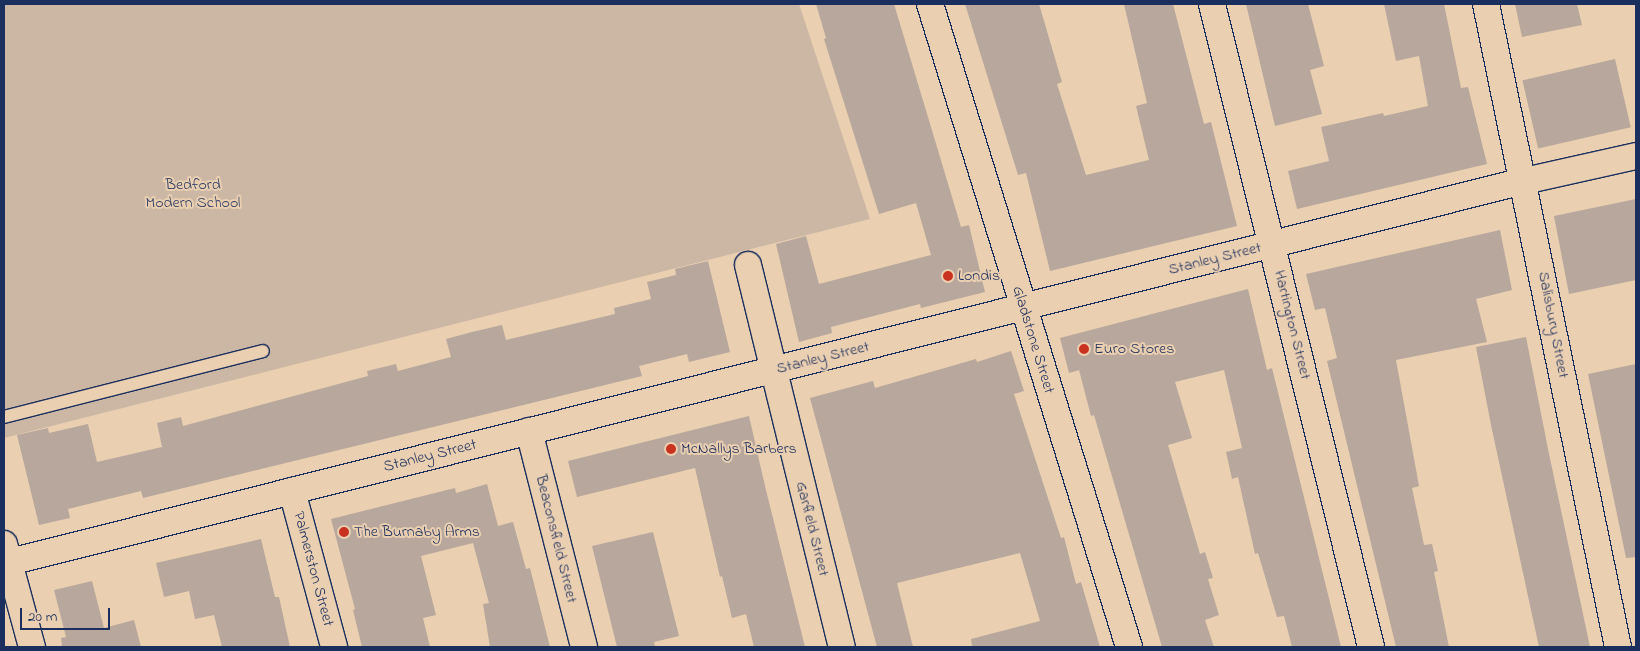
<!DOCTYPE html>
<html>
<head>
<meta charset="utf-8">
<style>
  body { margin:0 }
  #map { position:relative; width:1640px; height:651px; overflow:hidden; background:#eacfb1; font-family:"Indie Flower",sans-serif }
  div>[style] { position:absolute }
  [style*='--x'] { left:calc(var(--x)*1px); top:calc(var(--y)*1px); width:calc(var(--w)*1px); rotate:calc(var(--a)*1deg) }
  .green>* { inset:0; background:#ccb7a5 }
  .building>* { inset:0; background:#b7a79c; transform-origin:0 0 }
  .roads { filter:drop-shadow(1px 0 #1b2f5e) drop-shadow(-1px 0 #1b2f5e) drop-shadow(0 1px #1b2f5e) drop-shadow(0 -1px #1b2f5e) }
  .service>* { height:12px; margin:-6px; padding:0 6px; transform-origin:6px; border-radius:6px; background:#eacfb1 }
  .minor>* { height:26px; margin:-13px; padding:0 13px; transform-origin:13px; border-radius:13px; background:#eacfb1 }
  .dots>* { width:14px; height:14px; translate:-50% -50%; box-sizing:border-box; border:2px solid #eacfb1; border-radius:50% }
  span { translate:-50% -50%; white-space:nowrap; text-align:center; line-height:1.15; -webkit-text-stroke:4px #eacfb1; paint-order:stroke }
  .park-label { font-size:16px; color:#2d3d65 }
  .street-label { font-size:16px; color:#1b2f5e }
  .poi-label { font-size:16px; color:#1b2f5e }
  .left { translate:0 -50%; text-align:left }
  .frame { position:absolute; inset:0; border:5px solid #1b2f5e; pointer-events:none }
  .scale { position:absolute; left:20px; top:608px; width:90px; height:22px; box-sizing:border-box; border:2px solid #1b2f5e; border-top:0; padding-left:6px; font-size:15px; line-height:18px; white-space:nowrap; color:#1b2f5e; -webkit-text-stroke:4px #eacfb1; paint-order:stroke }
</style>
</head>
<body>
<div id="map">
  <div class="green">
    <i style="clip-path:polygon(4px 4px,799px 4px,870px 219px,4px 438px)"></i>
  </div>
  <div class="building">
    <i style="clip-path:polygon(816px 4px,894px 4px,961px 227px,969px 225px,985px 292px,921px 308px,920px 304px,831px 327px,832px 333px,799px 342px,776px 244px,806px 236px,819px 284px,931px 255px,916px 203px,879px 214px,824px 39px,826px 38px)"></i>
    <i style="clip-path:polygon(965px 4px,1039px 4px,1062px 82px,1057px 84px,1086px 175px,1149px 160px,1136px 106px,1147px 103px,1124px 4px,1173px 4px,1204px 124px,1211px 122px,1237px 226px,1050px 271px,1026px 173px,1018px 175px)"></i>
    <i style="clip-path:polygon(1246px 4px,1308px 4px,1324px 66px,1310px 70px,1322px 114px,1275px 126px)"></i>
    <i style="clip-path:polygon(1384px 4px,1444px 4px,1461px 88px,1468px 87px,1487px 164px,1297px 209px,1288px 171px,1329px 161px,1321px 127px,1383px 113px,1384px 116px,1428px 106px,1419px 56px,1396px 61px)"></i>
    <i style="clip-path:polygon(1515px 4px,1577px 4px,1582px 25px,1522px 37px)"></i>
    <i style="left:1615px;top:59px;width:70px;height:95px;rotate:77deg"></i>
    <i style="clip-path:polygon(1636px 199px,1636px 280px,1569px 294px,1554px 216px)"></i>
    <i style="clip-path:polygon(1500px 230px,1512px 290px,1476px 299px,1487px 342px,1396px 360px,1419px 486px,1412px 488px,1424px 545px,1432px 544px,1438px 571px,1434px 572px,1449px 647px,1396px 647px,1327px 361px,1337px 358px,1325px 308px,1315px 310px,1306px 274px)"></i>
    <i style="clip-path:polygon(708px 261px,730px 352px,689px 362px,687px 354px,639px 366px,642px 376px,143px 498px,141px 491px,68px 509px,70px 518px,39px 525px,17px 435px,48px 428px,49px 433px,88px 424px,97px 462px,162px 447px,157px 423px,181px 417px,183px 426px,368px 376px,367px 371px,396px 364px,398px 371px,451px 357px,446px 339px,472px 332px,502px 325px,506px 340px,615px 314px,614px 308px,651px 299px,647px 282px,676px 275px,675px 269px)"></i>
    <i style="clip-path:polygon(1248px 289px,1267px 370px,1272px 368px,1341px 647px,1292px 647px,1284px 616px,1277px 617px,1258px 553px,1255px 554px,1238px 477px,1232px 479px,1226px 452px,1242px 448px,1224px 370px,1175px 382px,1192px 438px,1168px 445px,1200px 554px,1205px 552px,1213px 578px,1208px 579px,1219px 615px,1205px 620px,1214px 647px,1162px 647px,1094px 415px,1091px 416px,1079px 370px,1069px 373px,1060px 338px)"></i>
    <i style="clip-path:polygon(1526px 337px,1548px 449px,1590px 647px,1539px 647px,1491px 425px,1476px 347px)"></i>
    <i style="clip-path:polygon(1011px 351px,1024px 391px,1014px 394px,1061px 538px,1064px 537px,1076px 584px,1081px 582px,1100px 647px,972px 647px,971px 639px,1040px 621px,1020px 553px,897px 583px,913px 647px,877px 647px,810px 398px,873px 381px,875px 388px,976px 359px,977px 362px)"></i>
    <i style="clip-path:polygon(1636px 364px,1636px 557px,1626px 558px,1588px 374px)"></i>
    <i style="clip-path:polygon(749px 416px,765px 486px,805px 647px,754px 647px,746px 614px,732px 618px,722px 576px,720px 577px,695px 468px,577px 497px,568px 461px)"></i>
    <i style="clip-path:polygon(487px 484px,498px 526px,513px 522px,526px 569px,530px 568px,550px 647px,490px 647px,483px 604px,489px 603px,473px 543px,421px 556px,436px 615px,423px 618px,430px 647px,362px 647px,353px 610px,355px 609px,331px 519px,455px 488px,456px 493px)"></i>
    <i style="clip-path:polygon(653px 532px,679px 636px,654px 642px,655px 647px,617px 647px,592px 546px)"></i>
    <i style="clip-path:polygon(261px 539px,275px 597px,279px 597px,290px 647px,222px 647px,214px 615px,195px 619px,189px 591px,164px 597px,156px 563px)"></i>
    <i style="clip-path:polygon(92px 581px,104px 628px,134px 620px,141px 647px,62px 647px,61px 638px,66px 637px,54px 590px)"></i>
  </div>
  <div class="roads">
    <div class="service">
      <i style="--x:4;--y:417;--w:267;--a:-14.3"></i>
    </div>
    <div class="minor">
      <i style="--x:930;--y:4;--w:673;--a:72.8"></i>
      <i style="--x:1212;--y:4;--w:662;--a:76.11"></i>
      <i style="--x:1486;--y:4;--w:656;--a:78.4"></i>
      <i style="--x:748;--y:265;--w:393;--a:76.2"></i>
      <i style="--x:529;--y:431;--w:223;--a:75.7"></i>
      <i style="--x:292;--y:491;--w:162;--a:74.9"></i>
      <i style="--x:4;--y:544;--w:107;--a:74.8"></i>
      <i style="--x:10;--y:562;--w:1561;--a:-14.13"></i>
      <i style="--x:1524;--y:181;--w:115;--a:-12.6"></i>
    </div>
  </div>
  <div class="dots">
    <i style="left:948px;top:276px;background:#c8321e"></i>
    <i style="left:1084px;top:349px;background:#c8321e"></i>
    <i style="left:671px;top:449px;background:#c8321e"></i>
    <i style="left:344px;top:532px;background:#c8321e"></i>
  </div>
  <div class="park-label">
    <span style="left:193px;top:194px">Bedford<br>Modern School</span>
  </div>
  <div class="street-label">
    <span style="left:1215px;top:259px;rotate:-14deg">Stanley Street</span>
    <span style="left:1292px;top:325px;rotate:76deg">Hartington Street</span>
    <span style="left:1553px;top:325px;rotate:79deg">Salisbury Street</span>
    <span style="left:1033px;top:340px;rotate:73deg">Gladstone Street</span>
    <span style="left:823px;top:358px;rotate:-14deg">Stanley Street</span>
    <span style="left:430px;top:456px;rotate:-14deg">Stanley Street</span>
    <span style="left:812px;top:529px;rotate:76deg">Garfield Street</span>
    <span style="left:556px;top:539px;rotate:76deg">Beaconsfield Street</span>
    <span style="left:313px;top:569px;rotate:75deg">Palmerston Street</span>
  </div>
  <div class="poi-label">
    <span class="left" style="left:958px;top:276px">Londis</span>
    <span class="left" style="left:1094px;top:349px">Euro Stores</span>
    <span class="left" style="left:681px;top:449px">McNallys Barbers</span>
    <span class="left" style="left:354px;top:532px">The Burnaby Arms</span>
  </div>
  <div class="frame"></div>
  <div class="scale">20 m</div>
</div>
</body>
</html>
